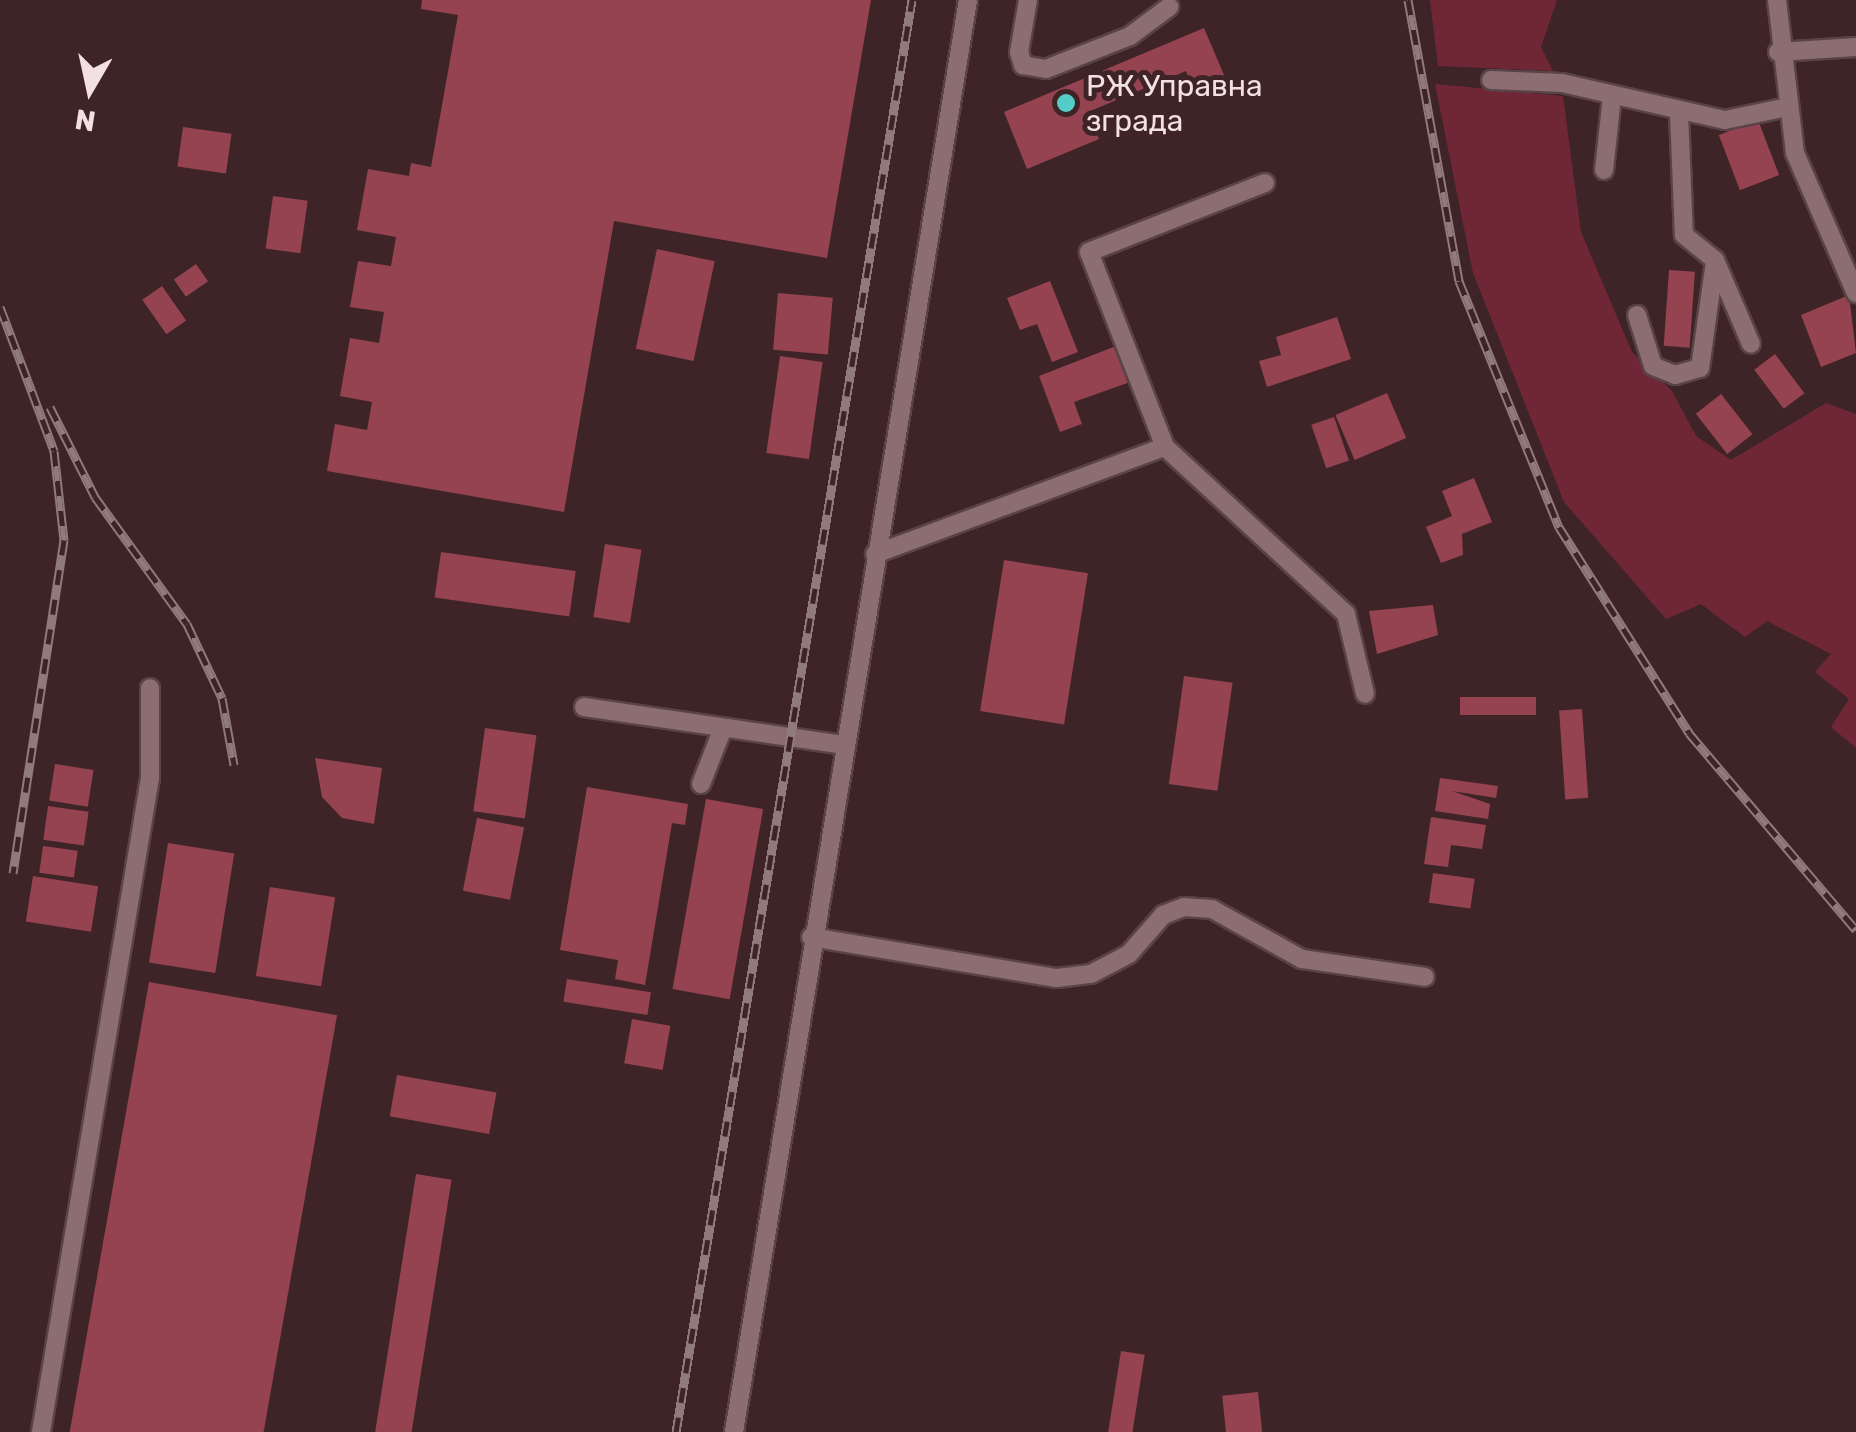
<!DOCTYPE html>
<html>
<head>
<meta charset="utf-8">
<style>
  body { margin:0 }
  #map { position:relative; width:1856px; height:1432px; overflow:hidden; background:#3e2427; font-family:Rubik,sans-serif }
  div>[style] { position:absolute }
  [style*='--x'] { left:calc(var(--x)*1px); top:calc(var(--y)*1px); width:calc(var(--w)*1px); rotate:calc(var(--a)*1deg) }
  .green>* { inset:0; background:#702735 }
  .building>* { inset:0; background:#954351; transform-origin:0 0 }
  .roads { filter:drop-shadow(2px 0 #594347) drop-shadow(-2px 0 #594347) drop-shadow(0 2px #594347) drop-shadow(0 -2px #594347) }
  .minor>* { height:18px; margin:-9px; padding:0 9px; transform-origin:9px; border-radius:9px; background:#8c6d70 }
  .rail>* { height:9px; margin-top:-4.5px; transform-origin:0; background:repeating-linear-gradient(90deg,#3e2427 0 15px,#907a7c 0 30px); box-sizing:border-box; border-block:2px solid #907a7c }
  .dots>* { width:28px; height:28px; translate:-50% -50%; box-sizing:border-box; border:5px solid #3e2427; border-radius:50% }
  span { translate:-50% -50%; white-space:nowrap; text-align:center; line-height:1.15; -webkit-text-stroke:10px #3e2427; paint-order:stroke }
  .poi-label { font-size:30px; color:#f2e0e2 }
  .left { translate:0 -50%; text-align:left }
  .north { position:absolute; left:40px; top:40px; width:100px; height:100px; -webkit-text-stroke:8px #3e2427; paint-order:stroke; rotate:189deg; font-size:28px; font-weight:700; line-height:40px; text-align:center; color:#f2e0e2 }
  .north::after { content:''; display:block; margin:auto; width:35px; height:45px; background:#f2e0e2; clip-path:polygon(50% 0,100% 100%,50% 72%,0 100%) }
</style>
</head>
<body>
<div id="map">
  <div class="green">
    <i style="clip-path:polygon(1430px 0,1557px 0,1541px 47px,1553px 71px,1438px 66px)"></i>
    <i style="clip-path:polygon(1435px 84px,1563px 96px,1581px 232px,1632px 352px,1672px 391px,1696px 436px,1731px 460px,1826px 403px,1856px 414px,1856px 748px,1831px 727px,1849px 699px,1815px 672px,1831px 654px,1767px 621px,1745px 637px,1701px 604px,1666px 619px,1564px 502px,1473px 273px)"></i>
  </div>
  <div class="building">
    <i style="clip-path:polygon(422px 0,871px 0,827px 258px,614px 221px,564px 512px,327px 471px,335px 424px,367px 430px,372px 402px,340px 396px,350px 338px,379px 343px,384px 312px,350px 307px,358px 261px,391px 266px,396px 237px,357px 230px,368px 169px,409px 176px,411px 163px,431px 167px,458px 15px,421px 9px)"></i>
    <i style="clip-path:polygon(1204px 28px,1227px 82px,1195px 95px,1186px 71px,1088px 112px,1099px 139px,1027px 169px,1004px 112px)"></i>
    <i style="left:1758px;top:120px;width:59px;height:42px;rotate:69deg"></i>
    <i style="left:183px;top:127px;width:49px;height:40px;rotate:8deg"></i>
    <i style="left:273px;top:196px;width:35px;height:53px;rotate:8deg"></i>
    <i style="left:657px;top:249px;width:59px;height:102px;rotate:12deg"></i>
    <i style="left:196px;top:264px;width:21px;height:27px;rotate:55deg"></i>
    <i style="left:1669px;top:270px;width:26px;height:76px;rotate:4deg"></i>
    <i style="clip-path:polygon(1050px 281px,1078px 352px,1052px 362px,1037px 324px,1020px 330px,1007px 298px)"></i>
    <i style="left:162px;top:286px;width:42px;height:24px;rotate:55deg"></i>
    <i style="left:778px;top:293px;width:55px;height:57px;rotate:5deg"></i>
    <i style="clip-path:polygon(1849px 295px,1856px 353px,1821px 367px,1801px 315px)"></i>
    <i style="clip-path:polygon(1337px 317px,1351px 359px,1267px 387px,1259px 361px,1281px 355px,1276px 337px)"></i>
    <i style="clip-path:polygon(1116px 346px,1130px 382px,1074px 402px,1082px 424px,1060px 432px,1039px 376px)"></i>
    <i style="left:1775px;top:354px;width:49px;height:26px;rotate:53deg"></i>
    <i style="left:780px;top:356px;width:43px;height:98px;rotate:8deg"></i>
    <i style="left:1387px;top:393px;width:49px;height:56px;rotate:67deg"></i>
    <i style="left:1721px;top:394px;width:51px;height:32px;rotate:52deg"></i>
    <i style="left:1334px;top:417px;width:46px;height:24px;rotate:71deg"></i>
    <i style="clip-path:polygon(1474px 478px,1492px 522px,1462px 534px,1463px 555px,1441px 563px,1426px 527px,1452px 516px,1442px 491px)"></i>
    <i style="left:605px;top:544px;width:37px;height:74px;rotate:9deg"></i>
    <i style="left:441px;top:552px;width:136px;height:46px;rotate:8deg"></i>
    <i style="left:1004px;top:560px;width:85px;height:153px;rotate:9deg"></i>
    <i style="clip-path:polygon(1433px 605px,1438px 635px,1377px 654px,1369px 611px)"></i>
    <i style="left:1184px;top:676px;width:49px;height:109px;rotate:8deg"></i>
    <i style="left:1536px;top:697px;width:18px;height:76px;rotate:90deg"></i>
    <i style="left:1582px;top:709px;width:89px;height:23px;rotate:86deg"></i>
    <i style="left:485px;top:728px;width:52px;height:84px;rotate:8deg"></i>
    <i style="clip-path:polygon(315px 758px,382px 768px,374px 824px,342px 818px,322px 797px)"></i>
    <i style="left:55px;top:764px;width:39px;height:37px;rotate:9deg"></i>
    <i style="clip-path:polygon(1440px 778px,1498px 786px,1496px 798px,1452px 791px,1490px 804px,1488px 819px,1435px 811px)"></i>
    <i style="clip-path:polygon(587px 787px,688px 804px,685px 825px,672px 823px,645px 985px,615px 979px,618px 960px,560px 950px)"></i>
    <i style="left:706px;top:799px;width:58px;height:193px;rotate:10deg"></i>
    <i style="left:48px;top:806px;width:41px;height:34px;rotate:8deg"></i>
    <i style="clip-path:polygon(1431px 817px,1486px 825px,1482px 849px,1451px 845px,1448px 867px,1424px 864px)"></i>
    <i style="left:477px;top:818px;width:48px;height:74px;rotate:11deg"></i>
    <i style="left:168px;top:843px;width:67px;height:121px;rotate:9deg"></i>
    <i style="left:43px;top:846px;width:35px;height:27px;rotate:8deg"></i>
    <i style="left:1433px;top:873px;width:42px;height:30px;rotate:8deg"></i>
    <i style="left:33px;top:876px;width:66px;height:46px;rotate:9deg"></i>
    <i style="left:270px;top:887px;width:66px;height:90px;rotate:9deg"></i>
    <i style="left:567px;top:979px;width:85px;height:23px;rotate:9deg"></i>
    <i style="left:149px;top:982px;width:191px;height:457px;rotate:10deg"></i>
    <i style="left:632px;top:1019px;width:39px;height:45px;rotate:10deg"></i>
    <i style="left:397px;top:1075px;width:101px;height:42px;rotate:10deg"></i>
    <i style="left:416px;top:1174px;width:36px;height:261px;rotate:9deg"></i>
    <i style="left:1121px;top:1351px;width:24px;height:82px;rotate:9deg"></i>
    <i style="left:1258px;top:1392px;width:40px;height:36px;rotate:84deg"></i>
  </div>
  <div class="roads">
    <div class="minor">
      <i style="--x:1028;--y:0;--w:53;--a:99.8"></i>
      <i style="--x:1019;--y:52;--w:14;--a:73"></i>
      <i style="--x:1023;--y:65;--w:23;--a:10"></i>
      <i style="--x:1046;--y:69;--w:90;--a:-21.4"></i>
      <i style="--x:1130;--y:36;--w:49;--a:-36.6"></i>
      <i style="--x:1777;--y:0;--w:154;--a:83.3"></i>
      <i style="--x:1795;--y:153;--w:153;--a:66.5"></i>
      <i style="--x:1778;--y:52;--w:78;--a:-3.7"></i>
      <i style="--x:1491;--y:80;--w:71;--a:2.4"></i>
      <i style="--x:1562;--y:83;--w:167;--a:12.8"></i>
      <i style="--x:1725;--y:120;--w:59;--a:-11.7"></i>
      <i style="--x:1679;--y:113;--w:122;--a:87.7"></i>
      <i style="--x:1684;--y:235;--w:40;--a:39"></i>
      <i style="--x:1715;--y:260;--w:91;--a:66.8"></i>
      <i style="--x:1604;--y:170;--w:74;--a:-83.8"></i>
      <i style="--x:1265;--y:183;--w:189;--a:158.6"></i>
      <i style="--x:1089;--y:252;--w:209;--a:68.7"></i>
      <i style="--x:1165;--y:447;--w:246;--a:42.7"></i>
      <i style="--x:1346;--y:614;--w:82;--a:76.6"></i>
      <i style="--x:1637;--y:315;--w:53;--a:72.6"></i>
      <i style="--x:1653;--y:366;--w:24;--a:22"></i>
      <i style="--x:1675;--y:375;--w:26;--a:-16"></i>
      <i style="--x:1700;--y:368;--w:108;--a:-82"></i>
      <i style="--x:875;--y:554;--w:309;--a:-20.3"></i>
      <i style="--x:584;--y:707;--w:262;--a:8.3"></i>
      <i style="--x:701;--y:784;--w:60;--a:-68.6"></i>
      <i style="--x:811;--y:937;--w:249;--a:9.5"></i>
      <i style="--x:1057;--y:978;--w:34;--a:-7"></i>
      <i style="--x:1091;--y:974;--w:43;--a:-27.8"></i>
      <i style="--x:1129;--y:954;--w:52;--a:-48.9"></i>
      <i style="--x:1163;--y:915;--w:22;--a:-21"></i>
      <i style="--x:1184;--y:907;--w:28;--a:4"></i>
      <i style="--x:1212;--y:909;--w:103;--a:29.1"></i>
      <i style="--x:1302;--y:959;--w:124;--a:8.3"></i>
      <i style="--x:41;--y:1432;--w:663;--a:-80.54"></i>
      <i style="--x:150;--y:778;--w:90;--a:-90"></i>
      <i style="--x:734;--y:1432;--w:1451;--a:-80.72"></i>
    </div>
  </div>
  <div class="rail">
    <i style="--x:1408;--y:0;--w:286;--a:79.7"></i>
    <i style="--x:1459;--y:281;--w:266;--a:67.9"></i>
    <i style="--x:1559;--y:527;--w:244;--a:57.7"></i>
    <i style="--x:1689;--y:733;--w:258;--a:49.7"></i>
    <i style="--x:0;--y:307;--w:154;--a:69.4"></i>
    <i style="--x:54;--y:451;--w:90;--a:83.6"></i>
    <i style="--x:64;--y:540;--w:337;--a:98.7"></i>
    <i style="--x:50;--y:407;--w:101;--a:63.4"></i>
    <i style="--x:95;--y:497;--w:157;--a:54.1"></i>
    <i style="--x:187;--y:624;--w:82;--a:64.7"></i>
    <i style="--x:222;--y:698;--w:68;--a:79.8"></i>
    <i style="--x:676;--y:1432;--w:1451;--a:-80.64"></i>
  </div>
  <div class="dots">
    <i style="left:1066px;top:103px;background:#54cdc9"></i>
  </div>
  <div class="poi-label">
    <span class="left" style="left:1086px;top:103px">РЖ Управна<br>зграда</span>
  </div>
  <div class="north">N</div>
</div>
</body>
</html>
